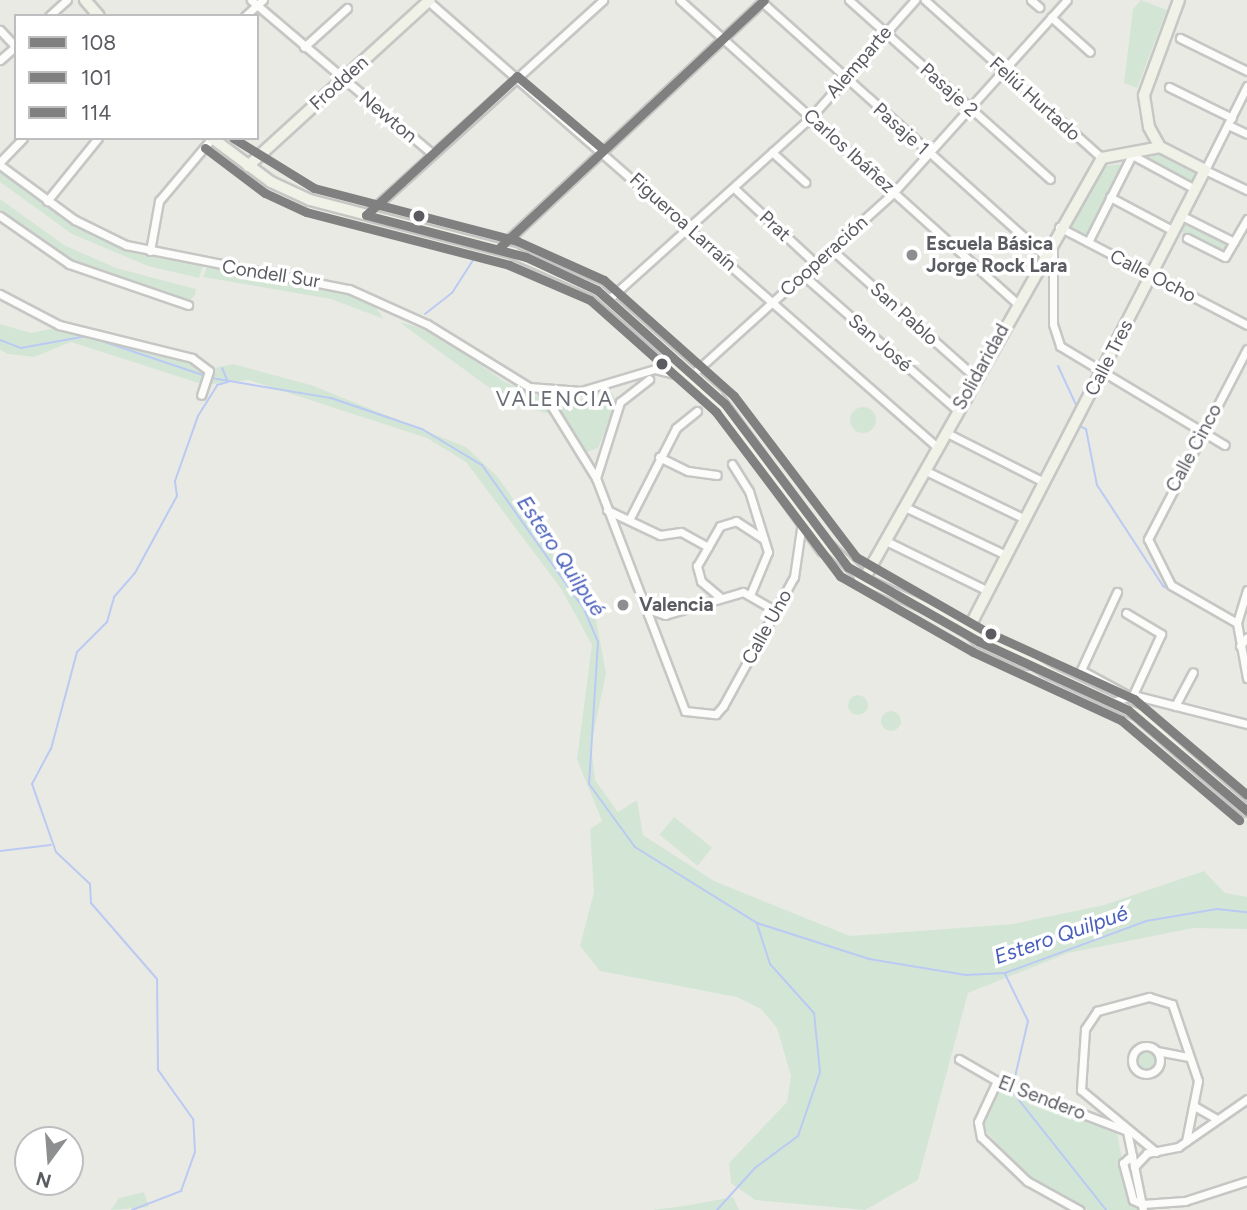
<!DOCTYPE html>
<html>
<head>
<meta charset="utf-8">
<style>
  body { margin:0 }
  #map { position:relative; width:1247px; height:1210px; overflow:hidden; background:#eaeae4; font-family:Figtree,sans-serif }
  div>[style] { position:absolute }
  [style*='--x'] { left:calc(var(--x)*1px); top:calc(var(--y)*1px); width:calc(var(--w)*1px); rotate:calc(var(--a)*1deg) }
  .green>* { inset:0; background:#d3e6d6; transform-origin:0 0 }
  .round { border-radius:50% }
  .stream>* { height:2px; margin:-1px; padding:0 1px; transform-origin:1px; border-radius:1px; background:#bacaf3 }
  .roads { filter:drop-shadow(2px 0 #c6c7c5) drop-shadow(-2px 0 #c6c7c5) drop-shadow(0 2px #c6c7c5) drop-shadow(0 -2px #c6c7c5) }
  .minor>* { height:7px; margin:-3.5px; padding:0 3.5px; transform-origin:3.5px; border-radius:3.5px; background:#fcfcfb }
  .minor>.ring { margin:-3.5px; padding:0; box-sizing:content-box; background:none; border:7px solid #fcfcfb; border-radius:50% }
  .major>* { height:10px; margin:-5px; padding:0 5px; transform-origin:5px; border-radius:5px; background:#f0f2e7 }
  .bus-1>* { height:9px; margin:-4.5px; padding:0 4.5px; transform-origin:4.5px; border-radius:4.5px; background:#808080 }
  .bus-2>* { height:9px; margin:-4.5px; padding:0 4.5px; transform-origin:4.5px; border-radius:4.5px; background:#808080 }
  .bus-3>* { height:9px; margin:-4.5px; padding:0 4.5px; transform-origin:4.5px; border-radius:4.5px; background:#808080 }
  .dots>* { width:19px; height:19px; translate:-50% -50%; box-sizing:border-box; border:4px solid #fff; border-radius:50% }
  span { translate:-50% -50%; white-space:nowrap; text-align:center; line-height:1.15; -webkit-text-stroke:7px #fff; paint-order:stroke }
  .street-label { font-size:19px; color:#5a5c62 }
  .poi-label { font-size:19px; color:#5a5c62; font-weight:700 }
  .left { translate:0 -50%; text-align:left }
  .neighbourhood-label { font-size:21px; color:#6b6d74; letter-spacing:2px }
  .water-label { font-size:21px; color:#495fbb; font-style:italic }
  .legend { position:absolute; left:14px; top:14px; width:245px; height:126px; box-sizing:border-box; background:#fff; border:2px solid #bdbec0; margin:0; padding:9px 12px; list-style:none; font-size:21px; color:#5a5c62 }
  .legend li { display:flex; align-items:center; gap:14px; height:35px }
  .legend b { width:35px; border:2px solid #bdbec0 }
  .north { position:absolute; left:14px; top:1126px; width:70px; height:70px; box-sizing:border-box; background:#fff; border:2px solid #bdbec0; border-radius:50%; rotate:196deg; font-size:19px; font-weight:700; line-height:28px; text-align:center; color:#5a5c62 }
  .north::after { content:''; display:block; margin:auto; width:24px; height:32px; background:#8c8e90; clip-path:polygon(50% 0,100% 100%,50% 72%,0 100%) }
</style>
</head>
<body>
<div id="map">
  <div class="green">
    <i style="clip-path:polygon(1141px 0,1167px 10px,1137px 88px,1124px 83px,1133px 9px)"></i>
    <i style="clip-path:polygon(1157px 154px,1196px 170px,1192px 185px,1136px 157px)"></i>
    <i style="clip-path:polygon(1122px 164px,1087px 238px,1067px 226px,1103px 166px)"></i>
    <i style="clip-path:polygon(0 168px,90px 232px,136px 252px,203px 266px,199px 278px,148px 266px,72px 234px,0 182px)"></i>
    <i style="clip-path:polygon(0 199px,64px 245px,116px 268px,196px 289px,195px 295px,188px 302px,57px 255px,0 212px)"></i>
    <i style="left:1187px;top:219px;width:51px;height:14px;rotate:27deg"></i>
    <i style="clip-path:polygon(207px 267px,353px 293px,371px 301px,384px 319px,331px 299px,203px 277px)"></i>
    <i style="clip-path:polygon(399px 322px,430px 330px,505px 382px,542px 398px,549px 414px,509px 402px)"></i>
    <i style="clip-path:polygon(0 324px,31px 333px,65px 326px,127px 339px,205px 370px,233px 364px,311px 385px,466px 447px,497px 476px,595px 614px,606px 673px,591px 745px,595px 780px,618px 812px,637px 800px,643px 835px,714px 881px,850px 936px,1013px 924px,1104px 905px,1204px 871px,1225px 893px,1247px 897px,1247px 929px,1193px 928px,1068px 953px,968px 993px,918px 1180px,865px 1210px,755px 1200px,731px 1183px,729px 1163px,787px 1102px,791px 1076px,777px 1028px,761px 1009px,737px 997px,600px 971px,580px 946px,594px 892px,590px 829px,602px 821px,577px 759px,592px 645px,562px 590px,466px 462px,427px 438px,249px 380px,205px 385px,71px 342px,34px 357px,8px 354px,0 350px)"></i>
    <i style="clip-path:polygon(609px 389px,617px 401px,598px 448px,587px 452px,557px 408px)"></i>
    <i class="round" style="left:850px;top:407px;width:26px;height:26px"></i>
    <i class="round" style="left:848px;top:695px;width:20px;height:20px"></i>
    <i class="round" style="left:881px;top:711px;width:20px;height:20px"></i>
    <i style="left:674px;top:817px;width:49px;height:23px;rotate:39deg"></i>
    <i class="round" style="left:1134px;top:1048px;width:24px;height:24px"></i>
    <i style="clip-path:polygon(1007px 1089px,1117px 1132px,1130px 1203px,1139px 1210px,1088px 1210px,1030px 1179px,981px 1126px,995px 1093px)"></i>
    <i style="clip-path:polygon(144px 1192px,149px 1207px,111px 1210px,119px 1198px)"></i>
    <i style="clip-path:polygon(733px 1197px,739px 1210px,652px 1210px,684px 1206px)"></i>
  </div>
  <div class="stream">
    <i style="--x:425;--y:314;--w:34;--a:-38"></i>
    <i style="--x:452;--y:293;--w:43;--a:-57.4"></i>
    <i style="--x:0;--y:340;--w:22;--a:21"></i>
    <i style="--x:21;--y:348;--w:67;--a:-10.3"></i>
    <i style="--x:87;--y:336;--w:126;--a:18.6"></i>
    <i style="--x:1058;--y:366;--w:47;--a:65.1"></i>
    <i style="--x:211;--y:378;--w:122;--a:9.5"></i>
    <i style="--x:331;--y:398;--w:96;--a:18.8"></i>
    <i style="--x:422;--y:429;--w:70;--a:31"></i>
    <i style="--x:482;--y:465;--w:176;--a:54.7"></i>
    <i style="--x:584;--y:609;--w:36;--a:67"></i>
    <i style="--x:598;--y:642;--w:142;--a:93.6"></i>
    <i style="--x:589;--y:784;--w:78;--a:53.9"></i>
    <i style="--x:635;--y:847;--w:144;--a:31.9"></i>
    <i style="--x:757;--y:923;--w:118;--a:17.8"></i>
    <i style="--x:869;--y:959;--w:98;--a:9.4"></i>
    <i style="--x:966;--y:975;--w:39;--a:-3"></i>
    <i style="--x:1005;--y:973;--w:150;--a:-20.2"></i>
    <i style="--x:1146;--y:921;--w:72;--a:-9.6"></i>
    <i style="--x:1217;--y:909;--w:30;--a:6"></i>
    <i style="--x:1078;--y:425;--w:9;--a:27"></i>
    <i style="--x:1086;--y:429;--w:57;--a:78.9"></i>
    <i style="--x:1097;--y:485;--w:121;--a:56.8"></i>
    <i style="--x:1163;--y:586;--w:77;--a:28.9"></i>
    <i style="--x:0;--y:851;--w:51;--a:-6.7"></i>
    <i style="--x:1005;--y:974;--w:52;--a:63.9"></i>
    <i style="--x:1028;--y:1021;--w:62;--a:103.1"></i>
    <i style="--x:1011;--y:1090;--w:153;--a:51.6"></i>
    <i style="--x:132;--y:1210;--w:53;--a:-21.2"></i>
    <i style="--x:181;--y:1191;--w:41;--a:-70.3"></i>
    <i style="--x:195;--y:1152;--w:33;--a:-93"></i>
    <i style="--x:193;--y:1119;--w:60;--a:-125.5"></i>
    <i style="--x:158;--y:1070;--w:91;--a:-90.6"></i>
    <i style="--x:157;--y:979;--w:101;--a:-131"></i>
    <i style="--x:91;--y:903;--w:19;--a:-93"></i>
    <i style="--x:90;--y:884;--w:47;--a:-136.7"></i>
    <i style="--x:56;--y:852;--w:72;--a:-109.4"></i>
    <i style="--x:32;--y:784;--w:40;--a:-62"></i>
    <i style="--x:51;--y:749;--w:100;--a:-75"></i>
    <i style="--x:77;--y:652;--w:42;--a:-45"></i>
    <i style="--x:107;--y:622;--w:26;--a:-74"></i>
    <i style="--x:114;--y:597;--w:32;--a:-49"></i>
    <i style="--x:135;--y:573;--w:88;--a:-61.4"></i>
    <i style="--x:177;--y:496;--w:15;--a:-98"></i>
    <i style="--x:175;--y:481;--w:69;--a:-70.5"></i>
    <i style="--x:198;--y:416;--w:36;--a:-58"></i>
    <i style="--x:217;--y:385;--w:11;--a:-15"></i>
    <i style="--x:228;--y:382;--w:15;--a:-113"></i>
    <i style="--x:717;--y:1210;--w:57;--a:-47.9"></i>
    <i style="--x:755;--y:1168;--w:54;--a:-36.7"></i>
    <i style="--x:798;--y:1136;--w:68;--a:-71"></i>
    <i style="--x:820;--y:1072;--w:59;--a:-95.8"></i>
    <i style="--x:814;--y:1013;--w:66;--a:-131.9"></i>
    <i style="--x:770;--y:964;--w:42;--a:-108"></i>
  </div>
  <div class="roads">
    <div class="minor">
      <i style="--x:251;--y:0;--w:235;--a:40.3"></i>
      <i style="--x:427;--y:0;--w:678;--a:41.23"></i>
      <i style="--x:680;--y:0;--w:452;--a:42"></i>
      <i style="--x:849;--y:0;--w:269;--a:41.7"></i>
      <i style="--x:925;--y:0;--w:237;--a:41.8"></i>
      <i style="--x:1031;--y:0;--w:11;--a:41"></i>
      <i style="--x:762;--y:2;--w:377;--a:41.9"></i>
      <i style="--x:1043;--y:254;--w:18;--a:61"></i>
      <i style="--x:49;--y:16;--w:24;--a:-42"></i>
      <i style="--x:245;--y:16;--w:24;--a:-42"></i>
      <i style="--x:1051;--y:17;--w:52;--a:41.9"></i>
      <i style="--x:0;--y:30;--w:23;--a:47"></i>
      <i style="--x:1180;--y:38;--w:75;--a:26.2"></i>
      <i style="--x:304;--y:47;--w:58;--a:-42.2"></i>
      <i style="--x:0;--y:60;--w:21;--a:-41"></i>
      <i style="--x:1247;--y:86;--w:94;--a:116.6"></i>
      <i style="--x:1205;--y:170;--w:47;--a:25.5"></i>
      <i style="--x:1169;--y:87;--w:70;--a:26.2"></i>
      <i style="--x:1228;--y:125;--w:21;--a:25"></i>
      <i style="--x:772;--y:152;--w:45;--a:42.3"></i>
      <i style="--x:0;--y:162;--w:33;--a:-46"></i>
      <i style="--x:0;--y:165;--w:93;--a:36.3"></i>
      <i style="--x:75;--y:220;--w:57;--a:26.1"></i>
      <i style="--x:126;--y:245;--w:227;--a:11.2"></i>
      <i style="--x:349;--y:289;--w:85;--a:24.2"></i>
      <i style="--x:427;--y:324;--w:120;--a:31.7"></i>
      <i style="--x:529;--y:387;--w:52;--a:4.4"></i>
      <i style="--x:581;--y:391;--w:77;--a:-16.6"></i>
      <i style="--x:655;--y:369;--w:32;--a:14"></i>
      <i style="--x:734;--y:188;--w:112;--a:42.8"></i>
      <i style="--x:1110;--y:197;--w:72;--a:28"></i>
      <i style="--x:47;--y:201;--w:81;--a:-51"></i>
      <i style="--x:366;--y:215;--w:320;--a:-42.2"></i>
      <i style="--x:0;--y:216;--w:84;--a:34.8"></i>
      <i style="--x:69;--y:264;--w:126;--a:19"></i>
      <i style="--x:1182;--y:216;--w:58;--a:26.6"></i>
      <i style="--x:1059;--y:227;--w:212;--a:27.5"></i>
      <i style="--x:1187;--y:238;--w:42;--a:26.6"></i>
      <i style="--x:1225;--y:257;--w:44;--a:-59.9"></i>
      <i style="--x:1088;--y:242;--w:97;--a:-63.2"></i>
      <i style="--x:1132;--y:155;--w:72;--a:28.4"></i>
      <i style="--x:1053;--y:247;--w:77;--a:90"></i>
      <i style="--x:1053;--y:324;--w:23;--a:72"></i>
      <i style="--x:1060;--y:346;--w:192;--a:31"></i>
      <i style="--x:498;--y:249;--w:363;--a:-43.1"></i>
      <i style="--x:832;--y:250;--w:193;--a:41.6"></i>
      <i style="--x:150;--y:251;--w:51;--a:-79.8"></i>
      <i style="--x:159;--y:201;--w:82;--a:-49.9"></i>
      <i style="--x:803;--y:275;--w:205;--a:41.2"></i>
      <i style="--x:0;--y:294;--w:67;--a:27.7"></i>
      <i style="--x:59;--y:325;--w:137;--a:13.9"></i>
      <i style="--x:192;--y:358;--w:21;--a:37"></i>
      <i style="--x:209;--y:371;--w:25;--a:108"></i>
      <i style="--x:609;--y:299;--w:272;--a:-42"></i>
      <i style="--x:811;--y:117;--w:157;--a:-48.4"></i>
      <i style="--x:694;--y:380;--w:8;--a:-83"></i>
      <i style="--x:695;--y:372;--w:268;--a:-42.1"></i>
      <i style="--x:894;--y:192;--w:258;--a:-48"></i>
      <i style="--x:542;--y:391;--w:102;--a:58.2"></i>
      <i style="--x:596;--y:478;--w:249;--a:69.1"></i>
      <i style="--x:685;--y:711;--w:31;--a:6"></i>
      <i style="--x:716;--y:714;--w:11;--a:-49"></i>
      <i style="--x:723;--y:706;--w:147;--a:-61.2"></i>
      <i style="--x:794;--y:577;--w:56;--a:-81.7"></i>
      <i style="--x:945;--y:432;--w:111;--a:26.8"></i>
      <i style="--x:659;--y:457;--w:32;--a:26"></i>
      <i style="--x:688;--y:471;--w:29;--a:8"></i>
      <i style="--x:732;--y:464;--w:32;--a:58"></i>
      <i style="--x:749;--y:491;--w:64;--a:72.7"></i>
      <i style="--x:768;--y:552;--w:47;--a:112.7"></i>
      <i style="--x:924;--y:470;--w:112;--a:25.9"></i>
      <i style="--x:596;--y:478;--w:80;--a:-72.5"></i>
      <i style="--x:620;--y:402;--w:37;--a:-38"></i>
      <i style="--x:905;--y:507;--w:112;--a:25.4"></i>
      <i style="--x:607;--y:510;--w:59;--a:25.3"></i>
      <i style="--x:660;--y:535;--w:21;--a:-8"></i>
      <i style="--x:681;--y:532;--w:31;--a:29"></i>
      <i style="--x:630;--y:518;--w:101;--a:-62.9"></i>
      <i style="--x:676;--y:428;--w:27;--a:-39"></i>
      <i style="--x:886;--y:541;--w:114;--a:26.1"></i>
      <i style="--x:1247;--y:590;--w:34;--a:107"></i>
      <i style="--x:1237;--y:623;--w:56;--a:79.7"></i>
      <i style="--x:1117;--y:592;--w:86;--a:114.8"></i>
      <i style="--x:1081;--y:670;--w:52;--a:28.5"></i>
      <i style="--x:721;--y:598;--w:26;--a:-140"></i>
      <i style="--x:701;--y:581;--w:16;--a:-105"></i>
      <i style="--x:697;--y:566;--w:46;--a:-60.1"></i>
      <i style="--x:720;--y:526;--w:17;--a:-17"></i>
      <i style="--x:736;--y:521;--w:33;--a:33"></i>
      <i style="--x:647;--y:609;--w:19;--a:18"></i>
      <i style="--x:665;--y:615;--w:81;--a:-16.4"></i>
      <i style="--x:743;--y:592;--w:38;--a:30"></i>
      <i style="--x:1126;--y:613;--w:41;--a:31"></i>
      <i style="--x:1161;--y:634;--w:67;--a:114.7"></i>
      <i style="--x:1237;--y:623;--w:76;--a:-150.1"></i>
      <i style="--x:1171;--y:585;--w:51;--a:-116.6"></i>
      <i style="--x:1148;--y:539;--w:214;--a:-62.5"></i>
      <i style="--x:1240;--y:646;--w:11;--a:-52"></i>
      <i style="--x:1113;--y:702;--w:21;--a:-19"></i>
      <i style="--x:1133;--y:695;--w:118;--a:14.3"></i>
      <i style="--x:1175;--y:706;--w:38;--a:-62"></i>
      <i class="ring" style="left:1132px;top:1046px;width:21px;height:21px"></i>
      <i style="--x:1157;--y:1051;--w:31;--a:11"></i>
      <i style="--x:959;--y:1059;--w:44;--a:30.1"></i>
      <i style="--x:997;--y:1081;--w:139;--a:21"></i>
      <i style="--x:1127;--y:1131;--w:81;--a:78.6"></i>
      <i style="--x:997;--y:1081;--w:45;--a:114.9"></i>
      <i style="--x:978;--y:1122;--w:15;--a:79"></i>
      <i style="--x:981;--y:1137;--w:64;--a:43.7"></i>
      <i style="--x:1027;--y:1181;--w:60;--a:29.1"></i>
      <i style="--x:1196;--y:1107;--w:24;--a:30"></i>
      <i style="--x:1156;--y:1152;--w:97;--a:-140.4"></i>
      <i style="--x:1081;--y:1090;--w:61;--a:-86.2"></i>
      <i style="--x:1085;--y:1029;--w:22;--a:-56"></i>
      <i style="--x:1097;--y:1011;--w:54;--a:-15.1"></i>
      <i style="--x:1149;--y:997;--w:24;--a:17"></i>
      <i style="--x:1172;--y:1004;--w:81;--a:71.3"></i>
      <i style="--x:1198;--y:1081;--w:61;--a:101.3"></i>
      <i style="--x:1132;--y:1155;--w:12;--a:138"></i>
      <i style="--x:1123;--y:1163;--w:38;--a:75"></i>
      <i style="--x:1133;--y:1200;--w:10;--a:24"></i>
      <i style="--x:1142;--y:1204;--w:43;--a:-4"></i>
      <i style="--x:1185;--y:1201;--w:65;--a:-17.9"></i>
      <i style="--x:1134;--y:1167;--w:19;--a:-47"></i>
      <i style="--x:1147;--y:1153;--w:32;--a:-11"></i>
      <i style="--x:1178;--y:1147;--w:84;--a:-34.8"></i>
    </div>
    <div class="major">
      <i style="--x:85;--y:0;--w:21;--a:49"></i>
      <i style="--x:212;--y:138;--w:74;--a:36.7"></i>
      <i style="--x:271;--y:182;--w:43;--a:24.8"></i>
      <i style="--x:310;--y:200;--w:210;--a:14.6"></i>
      <i style="--x:513;--y:253;--w:92;--a:23.8"></i>
      <i style="--x:597;--y:290;--w:159;--a:41.4"></i>
      <i style="--x:716;--y:395;--w:180;--a:53.8"></i>
      <i style="--x:822;--y:540;--w:57;--a:42.9"></i>
      <i style="--x:1160;--y:147;--w:23;--a:-119"></i>
      <i style="--x:1149;--y:127;--w:32;--a:-99"></i>
      <i style="--x:1144;--y:95;--w:101;--a:-69.8"></i>
      <i style="--x:248;--y:166;--w:246;--a:-42.4"></i>
      <i style="--x:668;--y:355;--w:96;--a:47.5"></i>
      <i style="--x:733;--y:426;--w:154;--a:54.2"></i>
      <i style="--x:860;--y:578;--w:138;--a:24.3"></i>
      <i style="--x:986;--y:635;--w:76;--a:31"></i>
      <i style="--x:864;--y:579;--w:484;--a:-60.5"></i>
      <i style="--x:1102;--y:158;--w:59;--a:-10.7"></i>
      <i style="--x:968;--y:630;--w:517;--a:-62.74"></i>
      <i style="--x:1205;--y:170;--w:51;--a:-152.9"></i>
      <i style="--x:968;--y:630;--w:15;--a:48"></i>
      <i style="--x:978;--y:641;--w:55;--a:24.7"></i>
      <i style="--x:1045;--y:671;--w:103;--a:25.3"></i>
      <i style="--x:1138;--y:715;--w:145;--a:41.4"></i>
    </div>
  </div>
  <div class="bus-1">
    <i style="--x:366;--y:215;--w:165;--a:14.7"></i>
    <i style="--x:526;--y:257;--w:78;--a:24.9"></i>
    <i style="--x:597;--y:290;--w:171;--a:41.7"></i>
    <i style="--x:725;--y:404;--w:204;--a:53"></i>
    <i style="--x:848;--y:567;--w:150;--a:29.6"></i>
    <i style="--x:978;--y:641;--w:165;--a:24.7"></i>
    <i style="--x:1128;--y:710;--w:156;--a:40.3"></i>
    <i style="--x:366;--y:215;--w:205;--a:-42.6"></i>
    <i style="--x:517;--y:76;--w:113;--a:40.3"></i>
    <i style="--x:498;--y:249;--w:364;--a:-43.1"></i>
  </div>
  <div class="bus-2">
    <i style="--x:205;--y:148;--w:75;--a:36.9"></i>
    <i style="--x:265;--y:193;--w:45;--a:24.9"></i>
    <i style="--x:306;--y:212;--w:210;--a:14.6"></i>
    <i style="--x:509;--y:265;--w:88;--a:23.4"></i>
    <i style="--x:590;--y:300;--w:169;--a:41.6"></i>
    <i style="--x:716;--y:412;--w:206;--a:52.9"></i>
    <i style="--x:840;--y:576;--w:153;--a:29.7"></i>
    <i style="--x:973;--y:652;--w:163;--a:24.7"></i>
    <i style="--x:1121;--y:720;--w:155;--a:40.3"></i>
  </div>
  <div class="bus-3">
    <i style="--x:233;--y:138;--w:95;--a:31.7"></i>
    <i style="--x:314;--y:188;--w:210;--a:14.6"></i>
    <i style="--x:517;--y:241;--w:95;--a:24.1"></i>
    <i style="--x:604;--y:280;--w:174;--a:41.7"></i>
    <i style="--x:734;--y:396;--w:202;--a:52.8"></i>
    <i style="--x:856;--y:557;--w:149;--a:29.8"></i>
    <i style="--x:985;--y:631;--w:164;--a:24.5"></i>
    <i style="--x:1134;--y:699;--w:148;--a:40.3"></i>
  </div>
  <div class="dots">
    <i style="left:419px;top:216px;background:#5a5c62"></i>
    <i style="left:912px;top:255px;background:#8c8e90"></i>
    <i style="left:662px;top:364px;background:#5a5c62"></i>
    <i style="left:623px;top:605px;background:#8c8e90"></i>
    <i style="left:991px;top:634px;background:#5a5c62"></i>
  </div>
  <div class="street-label">
    <span style="left:859px;top:62px;rotate:-49deg">Alemparte</span>
    <span style="left:339px;top:83px;rotate:-42deg">Frodden</span>
    <span style="left:949px;top:90px;rotate:42deg">Pasaje 2</span>
    <span style="left:1035px;top:99px;rotate:42deg">Feliú Hurtado</span>
    <span style="left:388px;top:117px;rotate:40deg">Newton</span>
    <span style="left:901px;top:129px;rotate:42deg">Pasaje 1</span>
    <span style="left:849px;top:151px;rotate:42deg">Carlos Ibáñez</span>
    <span style="left:683px;top:222px;rotate:42deg">Figueroa Larraín</span>
    <span style="left:775px;top:226px;rotate:43deg">Prat</span>
    <span style="left:824px;top:256px;rotate:-42deg">Cooperación</span>
    <span style="left:271px;top:274px;rotate:9deg">Condell Sur</span>
    <span style="left:1153px;top:276px;rotate:27deg">Calle Ocho</span>
    <span style="left:904px;top:314px;rotate:42deg">San Pablo</span>
    <span style="left:880px;top:343px;rotate:41deg">San José</span>
    <span style="left:1109px;top:358px;rotate:-63deg">Calle Tres</span>
    <span style="left:981px;top:367px;rotate:-61deg">Solidaridad</span>
    <span style="left:1194px;top:448px;rotate:-62deg">Calle Cinco</span>
    <span style="left:767px;top:627px;rotate:-61deg">Calle Uno</span>
    <span style="left:1042px;top:1098px;rotate:21deg">El Sendero</span>
  </div>
  <div class="poi-label">
    <span class="left" style="left:926px;top:255px">Escuela Básica<br>Jorge Rock Lara</span>
    <span class="left" style="left:639px;top:605px">Valencia</span>
  </div>
  <div class="neighbourhood-label">
    <span style="left:555px;top:399px">VALENCIA</span>
  </div>
  <div class="water-label">
    <span style="left:561px;top:556px;rotate:56deg">Estero Quilpué</span>
    <span style="left:1061px;top:935px;rotate:-19deg">Estero Quilpué</span>
  </div>
  <ul class="legend">
  <li><b style="height:9px;background:#808080"></b>108</li>
  <li><b style="height:9px;background:#808080"></b>101</li>
  <li><b style="height:9px;background:#808080"></b>114</li>
  </ul>
  <div class="north">N</div>
</div>
</body>
</html>
